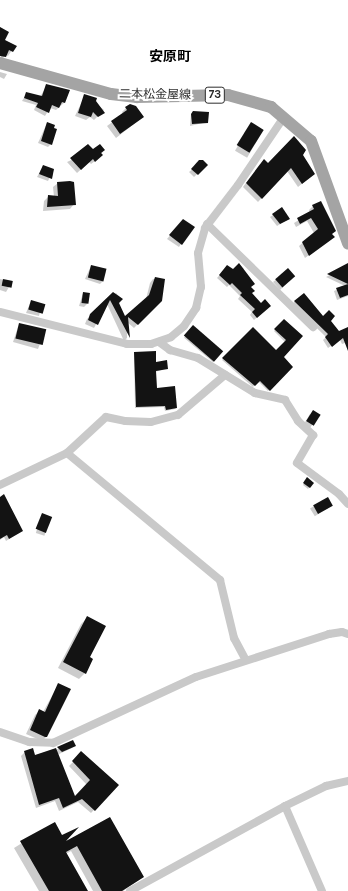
<!DOCTYPE html>
<html>
<head>
<meta charset="utf-8">
<style>
  body { margin:0 }
  #map { position:relative; width:348px; height:891px; overflow:hidden; background:#fff; font-family:Karla,"Noto Sans JP",sans-serif }
  div>[style] { position:absolute }
  [style*='--x'] { left:calc(var(--x)*1px); top:calc(var(--y)*1px); width:calc(var(--w)*1px); rotate:calc(var(--a)*1deg) }
  .shadow>* { inset:0; background:#0003; transform-origin:0 0 }
  .building>* { inset:0; background:#131313; transform-origin:0 0 }
  .minor>* { height:8px; margin:-4px; padding:0 4px; transform-origin:4px; border-radius:4px; background:#c9c9c9 }
  .primary>* { height:12px; margin:-6px; padding:0 6px; transform-origin:6px; border-radius:6px; background:#a4a4a4 }
  span { translate:-50% -50%; white-space:nowrap; text-align:center; line-height:1.15; -webkit-text-stroke:4px #fff; paint-order:stroke }
  .shield-label span { padding:1px 3px; background:#fff; border:1px solid; border-radius:3px; -webkit-text-stroke-width:0 }
  .shield-label { font-size:11px; color:#2c2c2c; font-weight:700 }
  .street-label { font-size:12px; color:#2c2c2c }
  .quarter-label { font-size:14px; color:#000; font-weight:700 }
</style>
</head>
<body>
<div id="map">
  <div class="shadow">
    <i style="clip-path:polygon(0 27px,8px 32px,4px 40px,15px 46px,8px 56px,6px 55px,1px 60px)"></i>
    <i style="clip-path:polygon(0 72px,7px 74px,4px 79px,0 77px)"></i>
    <i style="clip-path:polygon(47px 85px,65px 102px,56px 110px,50px 108px,45px 116px,34px 110px,36px 105px,22px 101px,27px 93px,40px 97px)"></i>
    <i style="clip-path:polygon(85px 95px,104px 110px,94px 120px,90px 117px,86px 120px,75px 116px)"></i>
    <i style="clip-path:polygon(126px 108px,143px 117px,116px 138px,107px 126px,123px 114px,122px 112px)"></i>
    <i style="clip-path:polygon(191px 114px,207px 122px,190px 126px)"></i>
    <i style="clip-path:polygon(47px 123px,51px 144px,48px 147px,38px 143px)"></i>
    <i style="left:251px;top:123px;width:14px;height:32px;rotate:30deg"></i>
    <i style="clip-path:polygon(93px 150px,104px 150px,98px 159px,91px 164px,89px 162px,77px 173px,67px 162px)"></i>
    <i style="clip-path:polygon(302px 155px,314px 174px,298px 187px,287px 171px,258px 202px,243px 187px,260px 164px,268px 165px)"></i>
    <i style="clip-path:polygon(203px 161px,207px 165px,194px 177px,189px 172px)"></i>
    <i style="clip-path:polygon(43px 166px,53px 170px,48px 181px,37px 177px)"></i>
    <i style="clip-path:polygon(58px 183px,74px 204px,70px 209px,43px 211px,44px 201px,49px 196px,54px 197px,53px 187px)"></i>
    <i style="clip-path:polygon(313px 206px,333px 237px,305px 258px,299px 246px,314px 233px,307px 221px,296px 227px,294px 223px,310px 213px,309px 210px)"></i>
    <i style="clip-path:polygon(273px 215px,289px 219px,277px 226px,270px 217px)"></i>
    <i style="clip-path:polygon(183px 220px,181px 244px,179px 247px,167px 239px)"></i>
    <i style="clip-path:polygon(239px 264px,244px 269px,241px 271px,250px 293px,261px 304px,270px 306px,254px 320px,250px 315px,252px 312px,238px 299px,240px 296px,229px 285px,227px 287px,217px 278px,225px 269px,232px 271px)"></i>
    <i style="clip-path:polygon(348px 265px,348px 296px,337px 300px,334px 291px,345px 286px,326px 277px)"></i>
    <i style="clip-path:polygon(91px 266px,103px 281px,100px 284px,85px 279px)"></i>
    <i style="clip-path:polygon(288px 270px,294px 276px,280px 290px,273px 282px)"></i>
    <i style="clip-path:polygon(0 279px,12px 282px,6px 292px,0 290px)"></i>
    <i style="clip-path:polygon(153px 279px,164px 280px,161px 300px,134px 328px,127px 322px,127px 338px,124px 341px,107px 304px,94px 328px,85px 324px,87px 319px,116px 293px,122px 299px,118px 303px,125px 318px,146px 299px,150px 283px)"></i>
    <i style="clip-path:polygon(83px 293px,87px 304px,84px 307px,79px 306px)"></i>
    <i style="clip-path:polygon(304px 294px,338px 333px,348px 328px,348px 342px,342px 344px,340px 340px,328px 348px,323px 340px,326px 337px,292px 304px)"></i>
    <i style="clip-path:polygon(31px 301px,42px 304px,39px 316px,26px 313px)"></i>
    <i style="clip-path:polygon(284px 321px,302px 336px,282px 357px,292px 367px,268px 391px,258px 381px,253px 387px,222px 360px,253px 328px,276px 351px,285px 342px,274px 331px)"></i>
    <i style="clip-path:polygon(19px 324px,45px 330px,38px 349px,13px 342px)"></i>
    <i style="left:193px;top:327px;width:38px;height:14px;rotate:40deg"></i>
    <i style="clip-path:polygon(134px 353px,167px 368px,155px 372px,156px 389px,176px 408px,175px 409px,165px 411px,164px 407px,135px 408px)"></i>
    <i style="clip-path:polygon(310px 414px,312px 425px,310px 428px,304px 424px)"></i>
    <i style="clip-path:polygon(307px 479px,313px 483px,308px 489px,303px 485px)"></i>
    <i style="left:327px;top:498px;width:9px;height:20px;rotate:58deg"></i>
    <i style="clip-path:polygon(0 499px,22px 531px,6px 541px,4px 537px,0 540px)"></i>
    <i style="left:42px;top:514px;width:9px;height:20px;rotate:18deg"></i>
    <i style="clip-path:polygon(87px 618px,85px 673px,79px 679px,58px 668px,81px 624px)"></i>
    <i style="clip-path:polygon(58px 685px,46px 737px,42px 741px,26px 734px,35px 715px,40px 710px,43px 712px)"></i>
    <i style="clip-path:polygon(73px 741px,75px 745px,72px 748px,57px 755px,74px 798px,87px 785px,69px 766px,82px 753px,118px 785px,91px 813px,78px 802px,59px 811px,55px 801px,36px 808px,21px 756px,25px 752px,35px 756px,56px 750px)"></i>
    <i style="clip-path:polygon(109px 818px,143px 877px,123px 891px,93px 891px,71px 851px,66px 854px,87px 891px,39px 891px,14px 848px,54px 823px,62px 837px,62px 844px)"></i>
  </div>
  <div class="building">
    <i style="clip-path:polygon(0 27px,9px 32px,5px 40px,17px 46px,13px 52px,9px 50px,6px 57px,0 56px)"></i>
    <i style="clip-path:polygon(46px 84px,70px 90px,65px 103px,62px 102px,59px 108px,52px 105px,49px 113px,36px 107px,38px 103px,24px 98px,26px 92px,42px 96px)"></i>
    <i style="clip-path:polygon(84px 94px,97px 98px,96px 101px,105px 113px,98px 117px,93px 112px,91px 117px,78px 113px)"></i>
    <i style="clip-path:polygon(130px 104px,136px 106px,144px 117px,120px 134px,111px 121px,127px 110px,125px 107px)"></i>
    <i style="clip-path:polygon(193px 111px,209px 112px,208px 123px,192px 124px,191px 114px)"></i>
    <i style="clip-path:polygon(47px 122px,55px 125px,54px 128px,57px 129px,52px 145px,41px 141px)"></i>
    <i style="left:251px;top:122px;width:15px;height:27px;rotate:32deg"></i>
    <i style="clip-path:polygon(294px 136px,306px 150px,303px 155px,315px 174px,302px 184px,291px 168px,262px 199px,246px 183px,264px 159px,268px 163px)"></i>
    <i style="clip-path:polygon(88px 144px,93px 149px,100px 144px,105px 150px,101px 153px,103px 155px,95px 162px,93px 159px,81px 170px,70px 158px)"></i>
    <i style="clip-path:polygon(199px 160px,203px 160px,208px 165px,198px 175px,191px 169px)"></i>
    <i style="clip-path:polygon(43px 165px,54px 169px,52px 179px,39px 174px)"></i>
    <i style="clip-path:polygon(70px 181px,74px 182px,76px 205px,47px 207px,48px 195px,58px 196px,57px 182px)"></i>
    <i style="clip-path:polygon(321px 201px,336px 231px,332px 234px,335px 237px,309px 256px,302px 242px,318px 229px,311px 218px,300px 224px,297px 218px,314px 209px,312px 205px)"></i>
    <i style="clip-path:polygon(282px 207px,290px 219px,280px 224px,272px 214px)"></i>
    <i style="clip-path:polygon(183px 219px,195px 227px,182px 245px,169px 235px)"></i>
    <i style="clip-path:polygon(239px 263px,255px 284px,251px 287px,255px 291px,252px 293px,261px 303px,265px 299px,271px 306px,257px 318px,252px 312px,255px 309px,240px 295px,242px 293px,232px 283px,230px 285px,219px 275px,227px 265px,233px 269px)"></i>
    <i style="clip-path:polygon(348px 263px,348px 295px,340px 298px,336px 288px,348px 284px,327px 274px)"></i>
    <i style="left:91px;top:265px;width:16px;height:13px;rotate:14deg"></i>
    <i style="left:288px;top:268px;width:11px;height:17px;rotate:49deg"></i>
    <i style="clip-path:polygon(155px 277px,165px 279px,162px 301px,138px 325px,128px 317px,130px 338px,110px 300px,98px 325px,88px 320px,90px 314px,113px 292px,123px 299px,119px 303px,125px 316px,149px 295px)"></i>
    <i style="left:3px;top:279px;width:10px;height:7px;rotate:11deg"></i>
    <i style="left:83px;top:292px;width:7px;height:11px;rotate:8deg"></i>
    <i style="clip-path:polygon(304px 293px,323px 316px,329px 310px,335px 316px,331px 321px,339px 331px,348px 327px,348px 351px,343px 338px,332px 347px,325px 337px,328px 334px,294px 301px)"></i>
    <i style="left:31px;top:300px;width:15px;height:10px;rotate:16deg"></i>
    <i style="clip-path:polygon(284px 319px,303px 336px,284px 357px,293px 367px,270px 391px,260px 381px,255px 386px,222px 358px,253px 327px,276px 350px,286px 340px,274px 329px)"></i>
    <i style="left:19px;top:323px;width:28px;height:16px;rotate:13deg"></i>
    <i style="left:193px;top:325px;width:40px;height:14px;rotate:41deg"></i>
    <i style="clip-path:polygon(156px 351px,156px 362px,167px 360px,168px 369px,156px 371px,157px 388px,175px 386px,177px 408px,166px 410px,165px 406px,136px 407px,134px 352px)"></i>
    <i style="left:313px;top:410px;width:9px;height:13px;rotate:32deg"></i>
    <i style="clip-path:polygon(307px 477px,314px 483px,310px 488px,303px 483px)"></i>
    <i style="clip-path:polygon(4px 494px,23px 531px,9px 539px,7px 535px,0 539px,0 497px)"></i>
    <i style="left:328px;top:497px;width:10px;height:17px;rotate:61deg"></i>
    <i style="left:42px;top:513px;width:11px;height:17px;rotate:22deg"></i>
    <i style="clip-path:polygon(87px 616px,106px 626px,90px 657px,93px 659px,86px 674px,63px 662px)"></i>
    <i style="clip-path:polygon(58px 683px,71px 689px,47px 737px,45px 737px,30px 730px,39px 709px,45px 712px)"></i>
    <i style="clip-path:polygon(73px 740px,76px 746px,62px 752px,57px 747px)"></i>
    <i style="clip-path:polygon(33px 748px,35px 755px,56px 748px,75px 796px,90px 780px,72px 761px,81px 751px,119px 785px,95px 811px,82px 799px,63px 808px,59px 798px,39px 805px,24px 751px)"></i>
    <i style="clip-path:polygon(110px 817px,144px 877px,122px 891px,102px 891px,77px 846px,66px 852px,88px 891px,49px 891px,20px 841px,55px 822px,62px 835px,79px 827px,66px 841px)"></i>
  </div>
  <div class="minor">
    <i style="--x:207;--y:224;--w:148;--a:44.2"></i>
    <i style="--x:0;--y:312;--w:131;--a:14.1"></i>
    <i style="--x:127;--y:344;--w:24;--a:0"></i>
    <i style="--x:151;--y:344;--w:21;--a:-19"></i>
    <i style="--x:171;--y:337;--w:17;--a:-40"></i>
    <i style="--x:184;--y:326;--w:22;--a:-56"></i>
    <i style="--x:196;--y:308;--w:22;--a:-77"></i>
    <i style="--x:201;--y:287;--w:34;--a:-95"></i>
    <i style="--x:198;--y:253;--w:26;--a:-74"></i>
    <i style="--x:205;--y:228;--w:54;--a:-52.5"></i>
    <i style="--x:238;--y:185;--w:82;--a:-55.9"></i>
    <i style="--x:159;--y:342;--w:14;--a:36"></i>
    <i style="--x:170;--y:350;--w:29;--a:16"></i>
    <i style="--x:198;--y:358;--w:67;--a:31.6"></i>
    <i style="--x:255;--y:393;--w:31;--a:13"></i>
    <i style="--x:285;--y:400;--w:25;--a:58"></i>
    <i style="--x:298;--y:421;--w:21;--a:43"></i>
    <i style="--x:313;--y:435;--w:32;--a:120"></i>
    <i style="--x:297;--y:463;--w:52;--a:36.4"></i>
    <i style="--x:339;--y:494;--w:13;--a:48"></i>
    <i style="--x:67;--y:453;--w:199;--a:39.7"></i>
    <i style="--x:220;--y:580;--w:60;--a:76.4"></i>
    <i style="--x:234;--y:638;--w:24;--a:62"></i>
    <i style="--x:0;--y:485;--w:74;--a:-25.5"></i>
    <i style="--x:67;--y:453;--w:53;--a:-42.7"></i>
    <i style="--x:106;--y:417;--w:19;--a:12"></i>
    <i style="--x:125;--y:421;--w:26;--a:2"></i>
    <i style="--x:151;--y:422;--w:28;--a:-15"></i>
    <i style="--x:178;--y:415;--w:62;--a:-40.4"></i>
    <i style="--x:0;--y:732;--w:31;--a:19"></i>
    <i style="--x:29;--y:742;--w:24;--a:2"></i>
    <i style="--x:53;--y:743;--w:157;--a:-24.8"></i>
    <i style="--x:196;--y:677;--w:140;--a:-17.9"></i>
    <i style="--x:329;--y:634;--w:13;--a:-9"></i>
    <i style="--x:342;--y:632;--w:6;--a:18"></i>
    <i style="--x:285;--y:806;--w:93;--a:66.5"></i>
    <i style="--x:130;--y:891;--w:177;--a:-28.7"></i>
    <i style="--x:285;--y:806;--w:46;--a:-26"></i>
    <i style="--x:326;--y:786;--w:23;--a:-13"></i>
  </div>
  <div class="primary">
    <i style="--x:0;--y:63;--w:115;--a:15.6"></i>
    <i style="--x:111;--y:94;--w:26;--a:7"></i>
    <i style="--x:137;--y:97;--w:91;--a:-1.3"></i>
    <i style="--x:228;--y:95;--w:45;--a:15.6"></i>
    <i style="--x:271;--y:107;--w:52;--a:40.4"></i>
    <i style="--x:311;--y:141;--w:109;--a:70.1"></i>
  </div>
  <div class="shield-label">
    <span style="left:215px;top:95px">73</span>
  </div>
  <div class="street-label">
    <span style="left:155px;top:95px;rotate:1deg">二本松金屋線</span>
  </div>
  <div class="quarter-label">
    <span style="left:170px;top:57px">安原町</span>
  </div>
</div>
</body>
</html>
